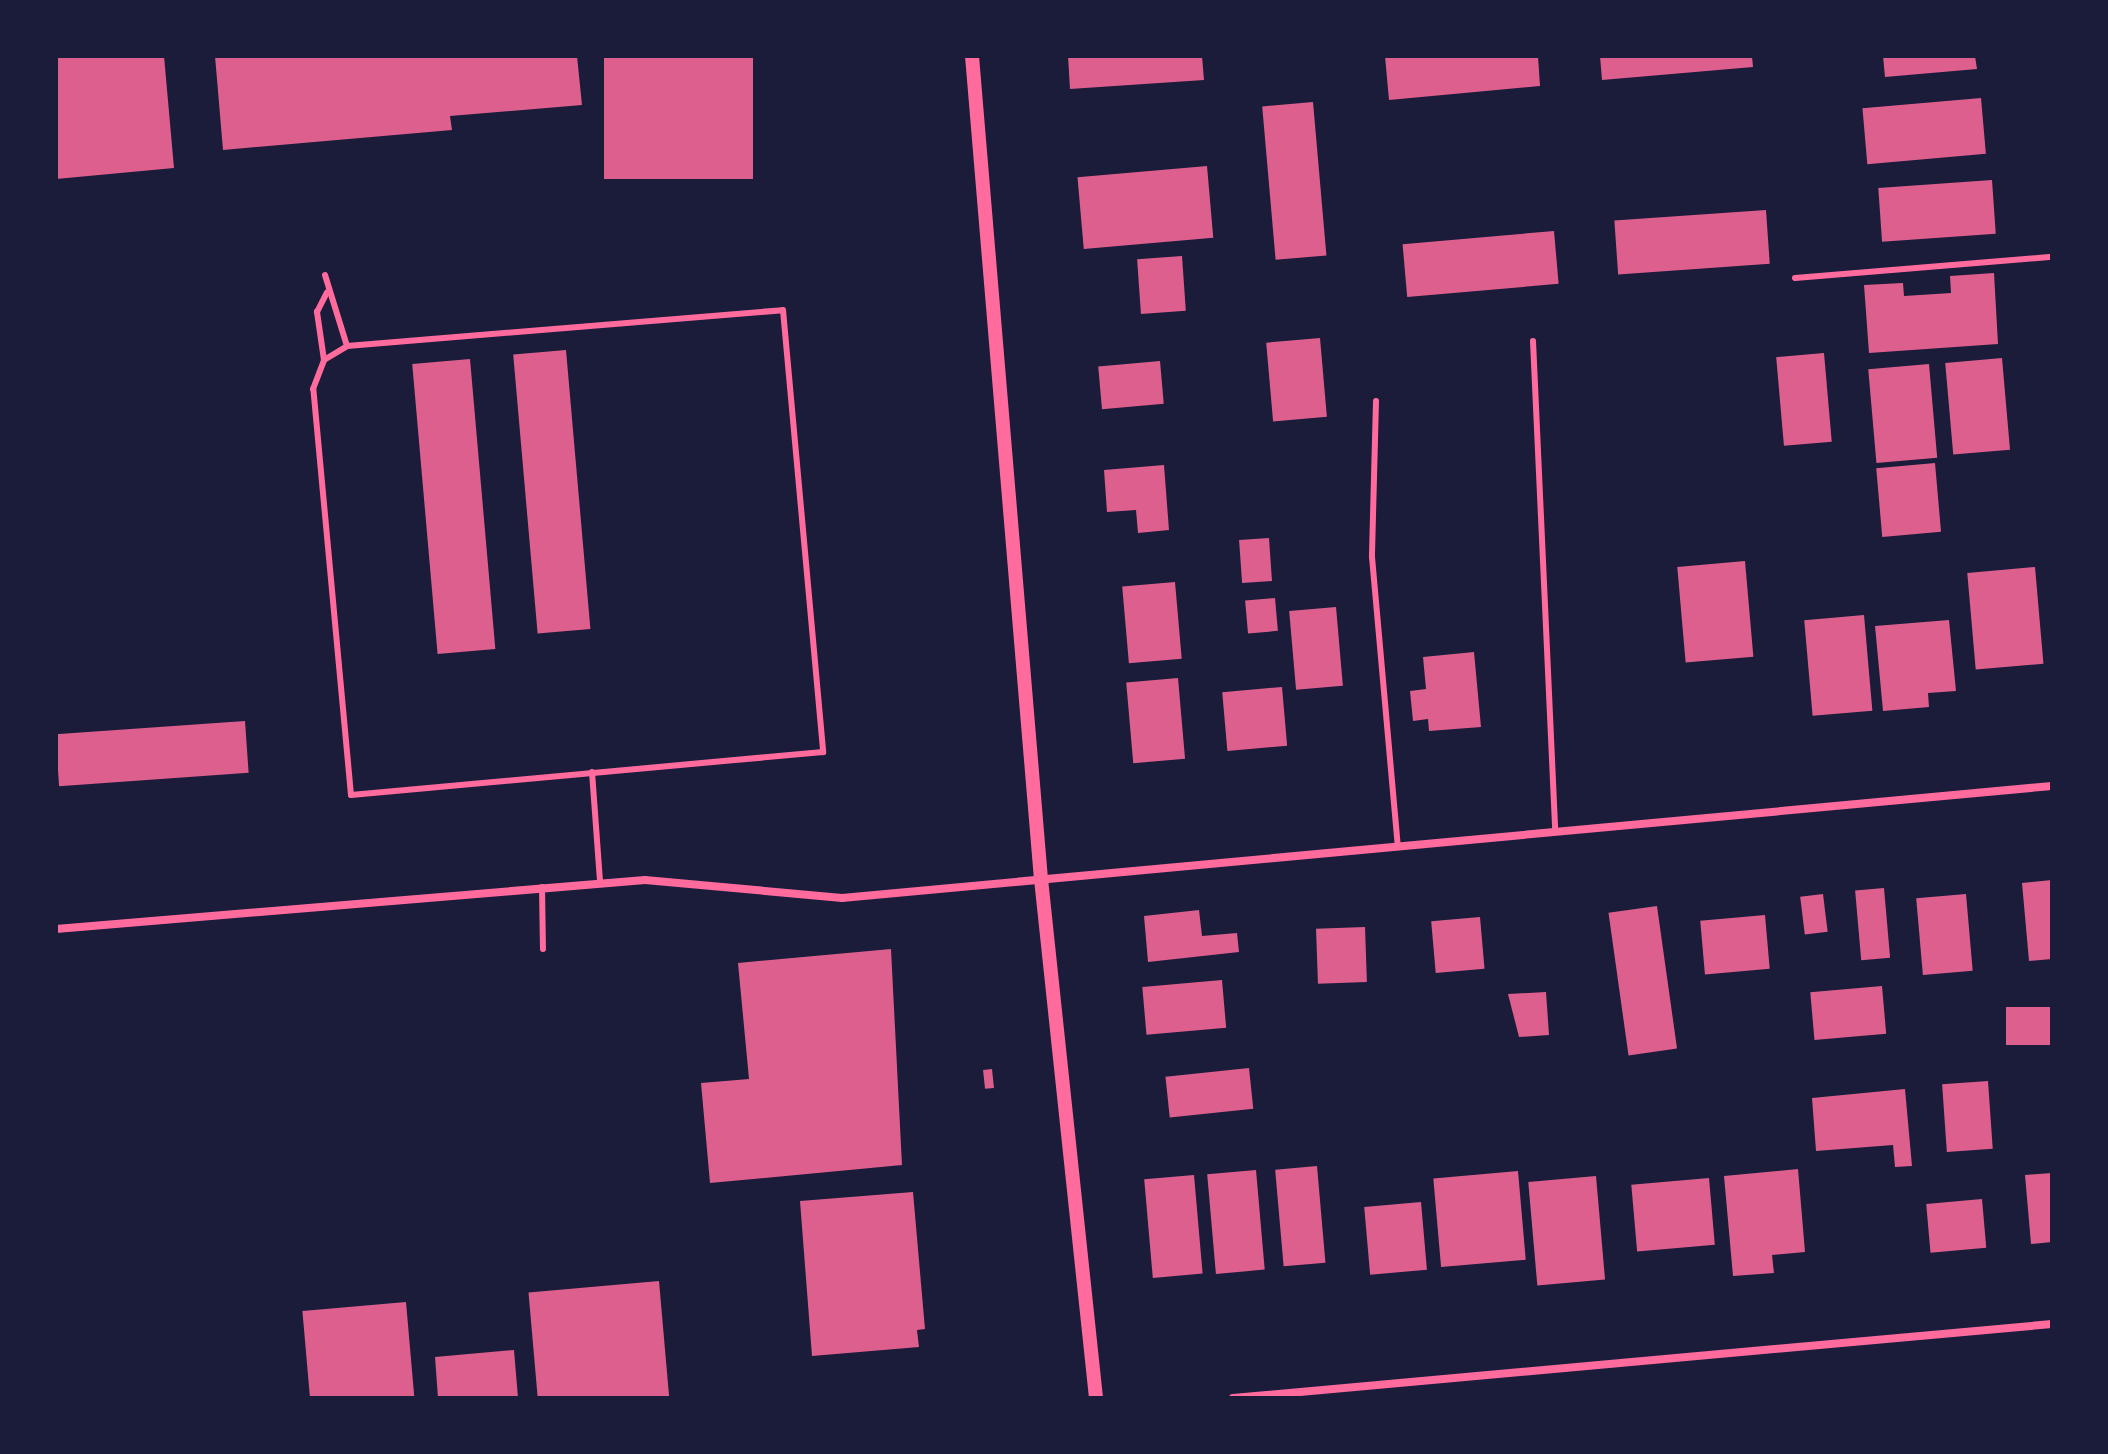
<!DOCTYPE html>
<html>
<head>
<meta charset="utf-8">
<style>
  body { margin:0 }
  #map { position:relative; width:2108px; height:1454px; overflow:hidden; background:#1b1b3a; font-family:"Titillium Web",sans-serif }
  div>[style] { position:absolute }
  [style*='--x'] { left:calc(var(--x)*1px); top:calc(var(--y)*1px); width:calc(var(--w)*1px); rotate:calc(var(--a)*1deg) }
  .building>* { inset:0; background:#dd5f8e; transform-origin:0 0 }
  .service>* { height:6px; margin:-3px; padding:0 3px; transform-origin:3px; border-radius:3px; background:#ff6b9d }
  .minor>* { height:8px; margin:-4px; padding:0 4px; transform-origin:4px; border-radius:4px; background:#ff6b9d }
  .tertiary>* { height:14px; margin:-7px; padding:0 7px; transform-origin:7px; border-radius:7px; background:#ff6b9d }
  span { translate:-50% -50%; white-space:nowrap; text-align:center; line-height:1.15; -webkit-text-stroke:8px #1b1b3a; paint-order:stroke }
  .frame { position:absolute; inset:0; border:58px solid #1b1b3a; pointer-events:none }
</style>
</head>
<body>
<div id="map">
  <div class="building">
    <i style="clip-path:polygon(56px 56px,164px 56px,174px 168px,56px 179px)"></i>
    <i style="clip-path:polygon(215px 56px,577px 56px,582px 105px,450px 116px,452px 130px,223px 150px)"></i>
    <i style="left:604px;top:56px;width:149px;height:123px"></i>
    <i style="clip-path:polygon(1068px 56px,1202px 56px,1204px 80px,1070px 89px)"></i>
    <i style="clip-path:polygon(1385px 56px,1538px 56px,1540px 86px,1389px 100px)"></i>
    <i style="clip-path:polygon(1600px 56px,1752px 56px,1753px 67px,1602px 80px)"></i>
    <i style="clip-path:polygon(1883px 56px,1975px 56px,1977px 69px,1885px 77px)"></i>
    <i style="left:1981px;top:98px;width:56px;height:119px;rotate:85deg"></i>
    <i style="left:1313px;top:102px;width:154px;height:51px;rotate:85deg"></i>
    <i style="left:1207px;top:166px;width:72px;height:130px;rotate:85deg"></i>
    <i style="left:1992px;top:180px;width:54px;height:114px;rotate:86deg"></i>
    <i style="left:1766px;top:210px;width:54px;height:152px;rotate:86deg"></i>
    <i style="left:1554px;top:231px;width:53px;height:152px;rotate:85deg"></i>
    <i style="left:1182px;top:256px;width:55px;height:45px;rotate:86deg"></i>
    <i style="clip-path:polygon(1994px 273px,1998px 344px,1869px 353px,1864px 285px,1903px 283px,1904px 296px,1951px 293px,1950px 276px)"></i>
    <i style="left:1320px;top:338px;width:79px;height:54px;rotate:85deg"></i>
    <i style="left:566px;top:350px;width:280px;height:53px;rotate:85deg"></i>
    <i style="left:1824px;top:353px;width:89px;height:48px;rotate:85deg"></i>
    <i style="left:2002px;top:358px;width:92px;height:57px;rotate:85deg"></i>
    <i style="left:470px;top:359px;width:291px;height:58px;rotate:85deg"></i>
    <i style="left:1160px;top:361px;width:43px;height:62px;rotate:85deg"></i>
    <i style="left:1929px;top:364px;width:94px;height:61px;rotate:85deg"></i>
    <i style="left:1935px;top:463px;width:69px;height:59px;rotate:85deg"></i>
    <i style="clip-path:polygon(1164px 465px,1169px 530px,1138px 533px,1136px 510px,1107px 512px,1104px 470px)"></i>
    <i style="left:1269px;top:538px;width:43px;height:30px;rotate:86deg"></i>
    <i style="left:1745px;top:561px;width:96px;height:68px;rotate:85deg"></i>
    <i style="left:2035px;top:567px;width:97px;height:68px;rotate:85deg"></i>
    <i style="left:1175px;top:582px;width:77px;height:53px;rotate:85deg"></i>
    <i style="left:1275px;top:598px;width:33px;height:30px;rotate:85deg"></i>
    <i style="left:1336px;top:607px;width:79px;height:47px;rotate:85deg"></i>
    <i style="left:1864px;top:615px;width:96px;height:60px;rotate:85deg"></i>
    <i style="clip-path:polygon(1949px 620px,1956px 691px,1928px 693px,1929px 707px,1883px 711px,1875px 626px)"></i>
    <i style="clip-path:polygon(1474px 652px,1481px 727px,1429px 731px,1428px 719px,1413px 721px,1410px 691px,1426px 689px,1423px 657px)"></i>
    <i style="left:1178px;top:678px;width:81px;height:52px;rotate:85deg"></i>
    <i style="left:1282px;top:687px;width:59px;height:60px;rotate:85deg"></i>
    <i style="left:245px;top:721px;width:52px;height:190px;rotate:86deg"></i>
    <i style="clip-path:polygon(2052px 880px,2052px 959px,2029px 961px,2022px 883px)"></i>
    <i style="left:1884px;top:888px;width:70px;height:29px;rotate:85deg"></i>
    <i style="left:1823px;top:894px;width:38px;height:23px;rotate:83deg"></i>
    <i style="left:1966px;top:894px;width:77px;height:50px;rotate:85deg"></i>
    <i style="left:1657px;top:906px;width:144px;height:49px;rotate:82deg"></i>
    <i style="clip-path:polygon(1199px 910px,1202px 936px,1237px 933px,1239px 952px,1148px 962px,1144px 916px)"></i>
    <i style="left:1765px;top:915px;width:54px;height:65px;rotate:85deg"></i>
    <i style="left:1480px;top:917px;width:52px;height:49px;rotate:85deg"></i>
    <i style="left:1365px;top:927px;width:55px;height:49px;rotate:88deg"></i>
    <i style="clip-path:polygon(891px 949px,902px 1165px,710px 1183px,701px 1083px,749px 1079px,738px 963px)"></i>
    <i style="left:1222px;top:980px;width:48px;height:80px;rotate:85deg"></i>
    <i style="left:1882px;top:986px;width:48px;height:72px;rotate:85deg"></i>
    <i style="clip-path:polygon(1546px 992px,1549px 1035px,1519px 1037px,1508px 994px)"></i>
    <i style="left:2052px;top:1007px;width:38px;height:46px;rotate:90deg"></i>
    <i style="left:1249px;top:1068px;width:41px;height:84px;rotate:84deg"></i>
    <i style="left:992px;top:1069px;width:19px;height:9px;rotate:84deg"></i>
    <i style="left:1988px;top:1081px;width:68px;height:46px;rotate:86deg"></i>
    <i style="clip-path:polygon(1905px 1089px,1912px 1166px,1895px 1167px,1893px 1145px,1816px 1151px,1812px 1098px)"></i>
    <i style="left:1317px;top:1166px;width:97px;height:42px;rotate:85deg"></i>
    <i style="clip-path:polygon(1798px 1169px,1805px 1252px,1772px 1255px,1774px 1273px,1733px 1276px,1724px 1176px)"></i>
    <i style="left:1256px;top:1170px;width:100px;height:49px;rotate:85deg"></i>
    <i style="left:1518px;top:1171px;width:89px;height:85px;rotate:85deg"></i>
    <i style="clip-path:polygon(2052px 1173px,2052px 1242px,2031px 1244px,2025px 1175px)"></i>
    <i style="left:1194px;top:1175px;width:99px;height:50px;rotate:85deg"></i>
    <i style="left:1596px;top:1176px;width:104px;height:68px;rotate:85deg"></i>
    <i style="left:1709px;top:1178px;width:67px;height:78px;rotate:85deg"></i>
    <i style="clip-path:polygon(913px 1192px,925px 1329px,917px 1330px,919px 1347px,812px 1356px,800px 1201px)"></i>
    <i style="left:1982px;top:1199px;width:49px;height:56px;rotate:85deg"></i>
    <i style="left:1421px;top:1202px;width:68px;height:57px;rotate:85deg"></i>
    <i style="left:659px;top:1281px;width:118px;height:131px;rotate:85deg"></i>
    <i style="left:406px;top:1302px;width:96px;height:104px;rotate:85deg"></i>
    <i style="clip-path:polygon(514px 1350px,518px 1398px,438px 1398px,435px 1357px)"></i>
  </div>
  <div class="service">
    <i style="--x:325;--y:275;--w:74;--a:72.8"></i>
    <i style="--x:1795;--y:278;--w:258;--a:-4.7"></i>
    <i style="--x:1533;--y:341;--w:490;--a:87.4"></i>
    <i style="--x:324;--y:360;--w:27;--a:-31"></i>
    <i style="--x:347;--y:346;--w:437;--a:-4.7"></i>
    <i style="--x:783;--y:310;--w:444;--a:84.8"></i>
    <i style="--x:823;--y:752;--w:474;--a:174.8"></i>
    <i style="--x:351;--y:795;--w:408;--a:-95.3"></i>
    <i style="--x:313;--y:389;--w:31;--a:-69"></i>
    <i style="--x:324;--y:360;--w:49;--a:-98.3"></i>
    <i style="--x:317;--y:312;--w:22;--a:-63"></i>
    <i style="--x:1376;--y:401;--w:156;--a:91.5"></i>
    <i style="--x:1372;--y:557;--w:290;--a:84.9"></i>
    <i style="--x:592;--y:772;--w:110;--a:85.8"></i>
    <i style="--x:542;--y:887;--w:62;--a:89.1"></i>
  </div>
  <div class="minor">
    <i style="--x:56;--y:929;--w:591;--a:-4.76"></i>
    <i style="--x:645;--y:880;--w:198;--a:5.2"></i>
    <i style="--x:842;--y:898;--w:1215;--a:-5.29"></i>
    <i style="--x:1233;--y:1398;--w:822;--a:-5.16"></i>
  </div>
  <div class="tertiary">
    <i style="--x:972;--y:56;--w:826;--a:85.21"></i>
    <i style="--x:1041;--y:879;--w:522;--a:83.95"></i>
  </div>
  <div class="frame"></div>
</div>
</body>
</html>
